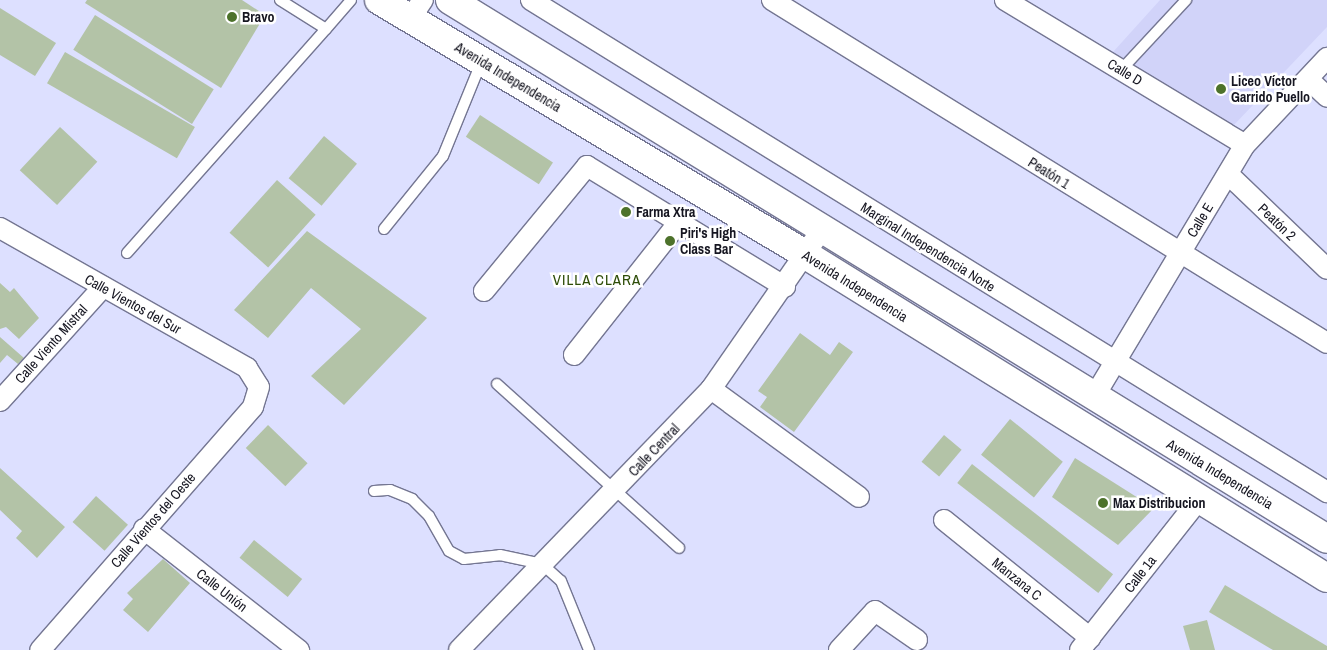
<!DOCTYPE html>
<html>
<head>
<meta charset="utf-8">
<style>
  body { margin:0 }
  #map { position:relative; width:1327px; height:650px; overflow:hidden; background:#dde0ff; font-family:"Archivo Narrow",sans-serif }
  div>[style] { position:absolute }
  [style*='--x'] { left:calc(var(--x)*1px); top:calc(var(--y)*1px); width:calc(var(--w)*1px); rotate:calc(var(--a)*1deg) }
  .built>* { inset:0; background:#d1d3f9 }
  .building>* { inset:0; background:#b3c3a7; transform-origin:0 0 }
  .roads { filter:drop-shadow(1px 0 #747692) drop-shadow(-1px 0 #747692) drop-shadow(0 1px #747692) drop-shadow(0 -1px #747692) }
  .lane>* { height:10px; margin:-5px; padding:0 5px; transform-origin:5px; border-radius:5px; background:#fff }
  .street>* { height:20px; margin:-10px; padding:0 10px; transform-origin:10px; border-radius:10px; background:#fff }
  .secondary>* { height:28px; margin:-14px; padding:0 14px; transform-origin:14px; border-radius:14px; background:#fff }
  .dots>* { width:14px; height:14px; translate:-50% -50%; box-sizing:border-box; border:2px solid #fff; border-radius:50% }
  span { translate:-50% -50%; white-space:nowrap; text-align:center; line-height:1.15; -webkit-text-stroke:5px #fff; paint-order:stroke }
  .poi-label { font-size:14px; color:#151520; font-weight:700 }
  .left { translate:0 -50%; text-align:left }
  .street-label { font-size:14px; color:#151520 }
  .neighbourhood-label { font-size:15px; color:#2e4d08; letter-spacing:1px }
</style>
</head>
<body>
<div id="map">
  <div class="built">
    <i style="clip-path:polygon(1160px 0,1327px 0,1327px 27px,1233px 126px,1113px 52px)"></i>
  </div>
  <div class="building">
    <i style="clip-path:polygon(87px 0,242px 0,265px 15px,221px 88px,85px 3px)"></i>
    <i style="clip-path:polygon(0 8px,56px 43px,35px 76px,0 55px)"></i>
    <i style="left:95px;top:15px;width:140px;height:41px;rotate:32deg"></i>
    <i style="left:65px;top:52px;width:150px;height:36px;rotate:30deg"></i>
    <i style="left:480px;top:115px;width:87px;height:26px;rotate:33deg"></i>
    <i style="left:60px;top:127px;width:51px;height:59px;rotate:43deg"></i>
    <i style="left:324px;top:136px;width:43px;height:55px;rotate:40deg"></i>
    <i style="left:277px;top:180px;width:52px;height:71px;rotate:42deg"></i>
    <i style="clip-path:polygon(307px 231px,427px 318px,344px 405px,311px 376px,361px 329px,311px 288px,268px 338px,234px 310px)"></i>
    <i style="clip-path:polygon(0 283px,10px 292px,14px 288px,39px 318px,19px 339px,6px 327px,0 329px)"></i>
    <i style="clip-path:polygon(800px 333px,830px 355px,839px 342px,853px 352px,794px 432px,760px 407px,767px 397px,758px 391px)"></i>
    <i style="clip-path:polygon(0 337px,24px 358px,18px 364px,7px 355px,0 363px)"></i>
    <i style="left:1010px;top:419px;width:68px;height:46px;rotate:39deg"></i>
    <i style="left:268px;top:425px;width:55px;height:32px;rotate:44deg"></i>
    <i style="left:944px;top:435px;width:23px;height:35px;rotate:40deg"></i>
    <i style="clip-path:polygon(1075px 458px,1154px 508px,1118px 545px,1052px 497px)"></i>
    <i style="left:972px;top:464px;width:179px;height:24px;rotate:38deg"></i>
    <i style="clip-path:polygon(0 468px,65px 527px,37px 558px,16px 538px,22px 531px,0 510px)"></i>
    <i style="left:96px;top:496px;width:43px;height:35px;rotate:42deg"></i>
    <i style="left:254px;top:540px;width:62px;height:23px;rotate:39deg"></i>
    <i style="clip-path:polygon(163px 559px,190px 583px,148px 632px,123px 610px,133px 599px,127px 593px)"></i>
    <i style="clip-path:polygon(1225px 585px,1327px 646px,1327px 650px,1273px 650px,1209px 612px)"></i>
    <i style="clip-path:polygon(1207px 620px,1215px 650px,1190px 650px,1183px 626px)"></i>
  </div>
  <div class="roads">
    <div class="lane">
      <i style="--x:280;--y:0;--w:54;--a:32.2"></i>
      <i style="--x:326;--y:29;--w:38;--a:-49"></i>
      <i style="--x:1121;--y:70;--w:96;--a:-47.1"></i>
      <i style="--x:384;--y:229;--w:94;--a:-51.1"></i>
      <i style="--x:443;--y:156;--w:100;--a:-67.8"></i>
      <i style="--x:127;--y:253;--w:300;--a:-48.4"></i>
      <i style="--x:497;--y:384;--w:245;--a:42"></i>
      <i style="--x:374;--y:491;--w:16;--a:-4"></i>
      <i style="--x:390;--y:490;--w:24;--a:22"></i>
      <i style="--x:412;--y:499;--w:24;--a:45"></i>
      <i style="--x:429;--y:516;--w:40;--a:60.3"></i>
      <i style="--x:449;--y:551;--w:17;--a:28"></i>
      <i style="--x:464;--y:559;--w:36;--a:-6"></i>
      <i style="--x:500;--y:555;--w:43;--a:12.1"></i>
      <i style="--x:542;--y:564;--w:25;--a:42"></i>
      <i style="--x:561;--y:581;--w:74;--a:67.9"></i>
    </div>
    <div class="street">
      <i style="--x:531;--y:0;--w:936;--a:31.72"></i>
      <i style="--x:772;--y:0;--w:652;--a:31.72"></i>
      <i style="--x:1005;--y:0;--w:280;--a:31.1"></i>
      <i style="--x:410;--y:19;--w:23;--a:-56"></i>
      <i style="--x:1308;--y:79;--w:26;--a:43"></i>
      <i style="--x:1228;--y:174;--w:137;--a:43.8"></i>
      <i style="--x:0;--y:228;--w:284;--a:29.5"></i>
      <i style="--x:247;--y:368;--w:22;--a:58"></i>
      <i style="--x:259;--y:387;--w:21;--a:107"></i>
      <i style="--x:253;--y:407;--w:323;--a:131.2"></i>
      <i style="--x:484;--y:291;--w:162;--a:-50.5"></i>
      <i style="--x:587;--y:166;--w:232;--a:31.4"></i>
      <i style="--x:574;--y:355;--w:171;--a:-51.7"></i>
      <i style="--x:711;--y:389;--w:183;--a:36.1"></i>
      <i style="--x:1094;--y:397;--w:294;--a:-59.1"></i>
      <i style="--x:1245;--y:145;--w:120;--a:-46.7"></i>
      <i style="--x:0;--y:401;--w:154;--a:-47.9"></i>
      <i style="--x:944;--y:520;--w:188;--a:38.9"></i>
      <i style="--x:144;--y:529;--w:197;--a:38"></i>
      <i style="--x:459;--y:650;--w:363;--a:-46"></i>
      <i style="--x:711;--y:389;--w:195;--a:-55.2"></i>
      <i style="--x:839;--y:650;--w:53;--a:-47.3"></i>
      <i style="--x:875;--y:611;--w:51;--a:34.6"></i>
      <i style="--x:1080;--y:650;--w:194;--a:-51.7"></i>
    </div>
    <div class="secondary">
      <i style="--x:379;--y:0;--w:497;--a:30.8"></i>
      <i style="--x:806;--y:255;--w:613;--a:31.8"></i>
      <i style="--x:450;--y:0;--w:1029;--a:31.57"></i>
    </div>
  </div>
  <div class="dots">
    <i style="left:232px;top:17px;background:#4d722b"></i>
    <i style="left:1221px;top:89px;background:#4d722b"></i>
    <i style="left:626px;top:212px;background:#4d722b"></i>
    <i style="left:670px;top:241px;background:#4d722b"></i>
    <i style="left:1103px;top:503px;background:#4d722b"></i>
  </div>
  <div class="poi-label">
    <span class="left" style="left:242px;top:17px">Bravo</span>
    <span class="left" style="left:1231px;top:89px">Liceo Víctor<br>Garrido Puello</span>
    <span class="left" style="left:636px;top:212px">Farma Xtra</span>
    <span class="left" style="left:680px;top:241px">Piri's High<br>Class Bar</span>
    <span class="left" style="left:1113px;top:503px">Max Distribucion</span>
  </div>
  <div class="street-label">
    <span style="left:1125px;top:72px;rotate:31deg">Calle D</span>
    <span style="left:508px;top:77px;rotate:31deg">Avenida Independencia</span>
    <span style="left:1049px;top:173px;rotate:32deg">Peatón 1</span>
    <span style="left:1200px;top:220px;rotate:-59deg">Calle E</span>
    <span style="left:1277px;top:222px;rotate:44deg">Peatón 2</span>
    <span style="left:928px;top:247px;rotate:32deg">Marginal Independencia Norte</span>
    <span style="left:855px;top:286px;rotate:32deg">Avenida Independencia</span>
    <span style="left:133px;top:304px;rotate:29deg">Calle Vientos del Sur</span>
    <span style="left:51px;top:344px;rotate:-48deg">Calle Viento Mistral</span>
    <span style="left:654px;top:450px;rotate:-46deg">Calle Central</span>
    <span style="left:1220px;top:474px;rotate:31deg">Avenida Independencia</span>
    <span style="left:153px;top:520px;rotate:-49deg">Calle Vientos del Oeste</span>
    <span style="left:1140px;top:574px;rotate:-52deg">Calle 1a</span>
    <span style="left:1017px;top:579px;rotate:39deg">Manzana C</span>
    <span style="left:222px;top:590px;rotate:38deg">Calle Unión</span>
  </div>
  <div class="neighbourhood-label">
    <span style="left:597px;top:280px">VILLA CLARA</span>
  </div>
</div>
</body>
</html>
